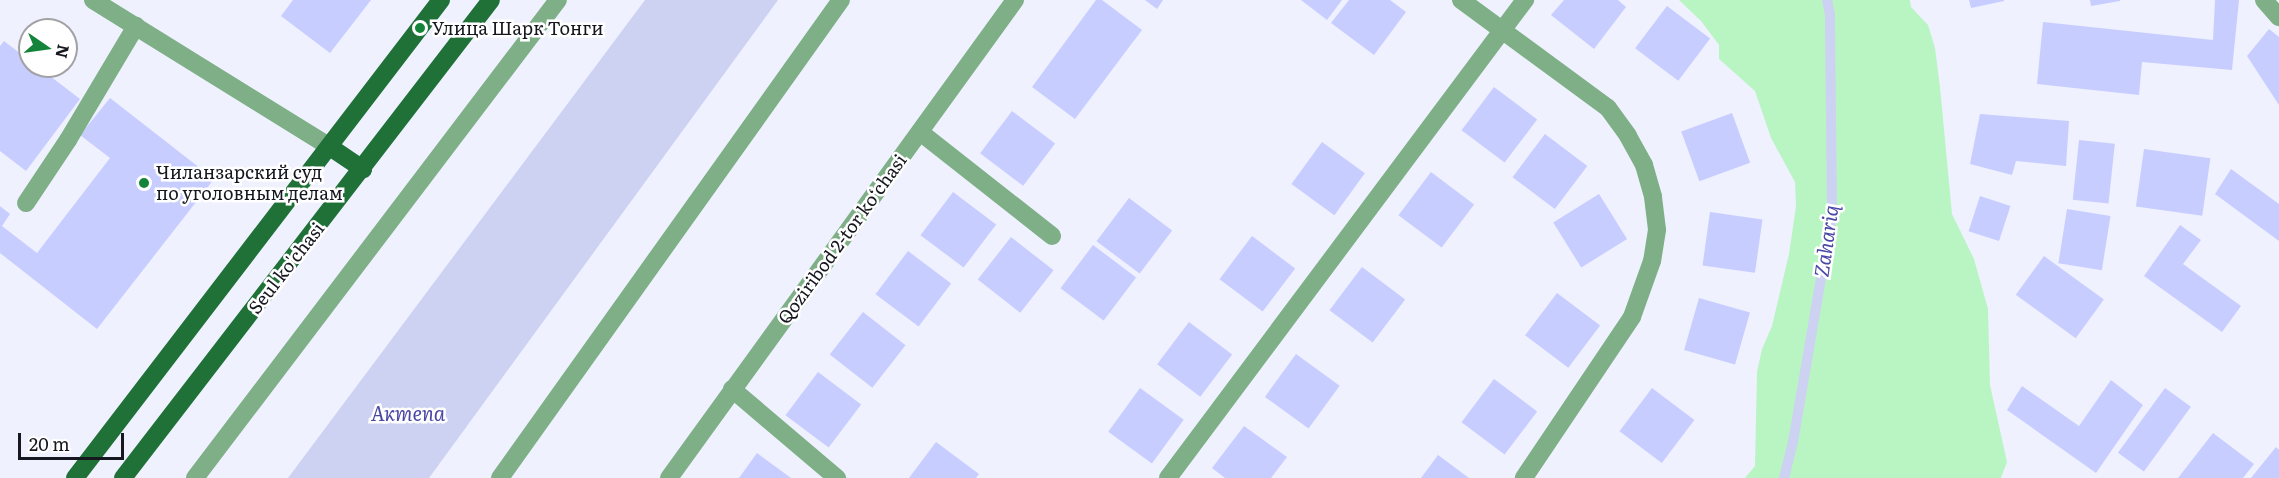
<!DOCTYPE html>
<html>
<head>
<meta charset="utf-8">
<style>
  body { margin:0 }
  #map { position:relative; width:2279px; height:478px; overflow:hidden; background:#eff1ff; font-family:Literata,serif }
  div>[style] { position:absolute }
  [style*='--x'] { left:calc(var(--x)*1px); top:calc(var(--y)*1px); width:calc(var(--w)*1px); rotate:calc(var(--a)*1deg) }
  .green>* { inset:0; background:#b9f5c3 }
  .water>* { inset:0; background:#cdd1f2 }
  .stream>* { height:10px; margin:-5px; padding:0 5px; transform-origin:5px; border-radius:5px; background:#cdd1f2 }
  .building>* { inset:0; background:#c8cdff; transform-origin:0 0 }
  .minor>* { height:18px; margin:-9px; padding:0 9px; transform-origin:9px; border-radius:9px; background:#7eaf86 }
  .major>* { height:18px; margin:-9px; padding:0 9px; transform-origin:9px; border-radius:9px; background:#1f7137 }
  .dots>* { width:16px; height:16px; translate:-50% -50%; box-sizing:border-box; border:3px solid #fff; border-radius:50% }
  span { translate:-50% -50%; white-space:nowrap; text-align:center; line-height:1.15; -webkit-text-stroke:5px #fff; paint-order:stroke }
  .poi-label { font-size:18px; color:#16171f }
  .left { translate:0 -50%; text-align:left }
  .street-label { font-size:18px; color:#16171f }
  .water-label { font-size:20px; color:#4b47a4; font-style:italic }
  .north { position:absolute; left:18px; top:18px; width:60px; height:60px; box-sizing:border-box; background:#fff; border:2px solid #a2a2a5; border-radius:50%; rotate:103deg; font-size:16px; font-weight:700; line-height:24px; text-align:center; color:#16171f }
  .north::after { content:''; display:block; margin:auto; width:21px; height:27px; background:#14843b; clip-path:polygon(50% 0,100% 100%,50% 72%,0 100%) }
  .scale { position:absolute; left:18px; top:433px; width:106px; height:27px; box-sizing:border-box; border:3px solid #16171f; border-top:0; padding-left:8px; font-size:18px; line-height:21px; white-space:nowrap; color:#16171f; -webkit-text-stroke:4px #fff; paint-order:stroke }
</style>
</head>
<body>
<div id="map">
  <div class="green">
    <i style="clip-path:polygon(1679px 0,1910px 0,1911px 7px,1928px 25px,1935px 48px,1940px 87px,1952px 214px,1974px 259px,1988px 309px,1990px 385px,2007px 462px,2001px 478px,1745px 478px,1755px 466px,1757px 372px,1762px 349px,1772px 326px,1789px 254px,1796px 206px,1795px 182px,1771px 138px,1755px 91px,1719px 59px,1719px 45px,1701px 21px)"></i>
  </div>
  <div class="water">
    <i style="clip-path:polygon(645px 0,778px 0,429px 478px,288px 478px)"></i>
  </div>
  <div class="stream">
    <i style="--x:1784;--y:478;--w:37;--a:-76"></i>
    <i style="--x:1793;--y:442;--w:232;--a:-80.3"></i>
    <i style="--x:1832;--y:213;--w:198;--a:-90.6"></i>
    <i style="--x:1830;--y:15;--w:15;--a:-101"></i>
  </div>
  <div class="building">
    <i style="clip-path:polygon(293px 0,371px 0,330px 53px,281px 16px)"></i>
    <i style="clip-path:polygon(1096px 0,1102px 0,1142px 30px,1075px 119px,1032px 87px)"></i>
    <i style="clip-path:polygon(1145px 0,1163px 0,1157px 9px)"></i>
    <i style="clip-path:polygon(1301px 0,1342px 0,1327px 20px)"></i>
    <i style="clip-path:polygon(1349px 0,1390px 0,1406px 12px,1374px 55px,1331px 23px)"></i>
    <i style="clip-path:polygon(1564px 0,1618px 0,1626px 7px,1594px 49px,1551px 15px)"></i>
    <i style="clip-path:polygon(1969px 0,2004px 0,2004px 1px,1971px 8px)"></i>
    <i style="clip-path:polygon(2090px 0,2120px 0,2120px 1px,2091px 6px)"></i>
    <i style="clip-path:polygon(2215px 0,2239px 0,2232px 70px,2142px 62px,2139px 95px,2037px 84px,2043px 22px,2213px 40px)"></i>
    <i style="left:1667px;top:6px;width:54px;height:53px;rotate:37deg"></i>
    <i style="clip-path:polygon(2269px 29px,2279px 37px,2279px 105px,2247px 56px)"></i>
    <i style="clip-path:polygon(4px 41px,30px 61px,30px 66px,37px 66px,80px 99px,26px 171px,0 151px,0 46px)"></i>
    <i style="left:1494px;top:87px;width:54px;height:54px;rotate:37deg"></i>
    <i style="clip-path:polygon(110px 98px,214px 179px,97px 329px,0 253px,0 206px,10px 214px,2px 226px,37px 253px,110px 158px,80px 135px)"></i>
    <i style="left:1012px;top:111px;width:54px;height:53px;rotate:37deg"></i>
    <i style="left:1732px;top:113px;width:53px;height:54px;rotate:70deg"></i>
    <i style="clip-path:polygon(1980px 114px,2069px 121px,2066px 166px,2016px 161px,2012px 175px,1970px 164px)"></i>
    <i style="left:1545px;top:134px;width:53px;height:54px;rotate:37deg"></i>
    <i style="left:2079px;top:140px;width:36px;height:60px;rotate:6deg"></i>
    <i style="left:1322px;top:142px;width:53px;height:52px;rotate:36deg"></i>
    <i style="left:2144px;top:149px;width:67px;height:58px;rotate:8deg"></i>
    <i style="clip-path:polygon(2231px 169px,2279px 204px,2279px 241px,2215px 194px)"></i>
    <i style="left:1431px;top:172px;width:54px;height:54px;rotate:37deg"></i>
    <i style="left:953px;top:192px;width:54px;height:54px;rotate:37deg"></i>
    <i style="left:1599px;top:194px;width:53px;height:54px;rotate:58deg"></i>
    <i style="left:1980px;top:196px;width:32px;height:37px;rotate:18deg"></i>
    <i style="left:1129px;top:198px;width:54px;height:54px;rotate:37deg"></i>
    <i style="left:2067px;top:209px;width:44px;height:55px;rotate:9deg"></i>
    <i style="left:1710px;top:212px;width:53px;height:54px;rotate:8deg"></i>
    <i style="clip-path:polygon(2180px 225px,2201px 240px,2183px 264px,2241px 306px,2222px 332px,2144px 276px)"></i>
    <i style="left:1252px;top:236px;width:54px;height:54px;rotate:37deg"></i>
    <i style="left:1011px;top:237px;width:54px;height:54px;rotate:38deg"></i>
    <i style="left:1093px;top:245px;width:54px;height:54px;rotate:37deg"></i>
    <i style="left:908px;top:251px;width:54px;height:54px;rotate:37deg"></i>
    <i style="left:2044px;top:256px;width:74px;height:48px;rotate:36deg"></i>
    <i style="left:1362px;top:267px;width:54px;height:54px;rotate:37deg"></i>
    <i style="left:1557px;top:293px;width:54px;height:53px;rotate:37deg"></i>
    <i style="left:1699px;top:298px;width:53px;height:54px;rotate:16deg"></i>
    <i style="left:863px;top:312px;width:54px;height:54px;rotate:38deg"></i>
    <i style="left:1189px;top:322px;width:54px;height:53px;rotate:37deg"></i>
    <i style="left:1296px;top:354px;width:54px;height:53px;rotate:36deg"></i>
    <i style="left:818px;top:372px;width:54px;height:54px;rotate:37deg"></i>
    <i style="left:1494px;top:379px;width:54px;height:54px;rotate:37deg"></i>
    <i style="clip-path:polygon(2111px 380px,2143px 405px,2096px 473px,2007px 410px,2022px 386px,2079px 426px)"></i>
    <i style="left:1140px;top:388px;width:54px;height:54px;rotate:36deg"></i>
    <i style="left:1652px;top:388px;width:53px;height:54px;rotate:37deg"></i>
    <i style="left:2165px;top:388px;width:32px;height:80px;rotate:36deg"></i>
    <i style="clip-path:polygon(1244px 426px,1287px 457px,1271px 478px,1225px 478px,1212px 468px)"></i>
    <i style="clip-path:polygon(2213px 433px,2254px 464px,2243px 478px,2178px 478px)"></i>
    <i style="clip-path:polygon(936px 442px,979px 474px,976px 478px,909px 478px)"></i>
    <i style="clip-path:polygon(2276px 447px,2279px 450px,2279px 478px,2251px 478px)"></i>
    <i style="clip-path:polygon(757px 453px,791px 478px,739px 478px)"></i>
    <i style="clip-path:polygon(1438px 455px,1469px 478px,1421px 478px)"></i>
  </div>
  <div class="minor">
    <i style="--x:93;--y:0;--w:279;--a:31.8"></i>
    <i style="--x:1461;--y:0;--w:182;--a:36.3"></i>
    <i style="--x:1608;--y:108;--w:34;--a:54"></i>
    <i style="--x:1628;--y:136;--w:33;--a:61"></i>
    <i style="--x:1644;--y:165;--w:33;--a:74"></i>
    <i style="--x:1653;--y:197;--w:33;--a:83"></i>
    <i style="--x:1657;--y:230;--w:31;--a:99"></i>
    <i style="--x:1652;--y:261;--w:59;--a:109.7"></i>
    <i style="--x:1632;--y:317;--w:194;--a:123.9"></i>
    <i style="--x:2264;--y:0;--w:23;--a:49"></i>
    <i style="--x:920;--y:132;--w:168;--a:38.2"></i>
    <i style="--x:26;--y:203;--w:76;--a:-56.3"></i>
    <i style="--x:68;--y:140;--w:133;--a:-59.2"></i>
    <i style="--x:732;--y:389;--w:138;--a:40.3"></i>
    <i style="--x:195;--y:478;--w:600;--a:-52.79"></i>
    <i style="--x:500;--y:478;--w:587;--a:-54.5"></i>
    <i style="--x:669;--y:478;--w:590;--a:-54.1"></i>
    <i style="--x:1168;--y:478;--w:597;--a:-53.25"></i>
  </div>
  <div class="major">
    <i style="--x:330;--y:147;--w:40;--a:34"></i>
    <i style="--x:75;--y:478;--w:602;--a:-52.56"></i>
    <i style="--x:123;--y:478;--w:603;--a:-52.41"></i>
  </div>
  <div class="dots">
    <i style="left:420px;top:28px;background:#14843b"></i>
    <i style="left:144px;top:183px;background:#14843b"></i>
  </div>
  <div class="poi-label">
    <span class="left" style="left:432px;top:28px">Улица Шарк Тонги</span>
    <span class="left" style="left:156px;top:183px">Чиланзарский суд<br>по уголовным делам</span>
  </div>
  <div class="street-label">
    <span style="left:842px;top:239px;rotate:-54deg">Qoziribod 2-tor ko‘chasi</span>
    <span style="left:286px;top:268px;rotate:-52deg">Seul ko'chasi</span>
  </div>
  <div class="water-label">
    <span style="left:1825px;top:241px;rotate:-82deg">Zahariq</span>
    <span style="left:408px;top:412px">Актепа</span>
  </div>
  <div class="north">N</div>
  <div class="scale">20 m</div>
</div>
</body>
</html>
